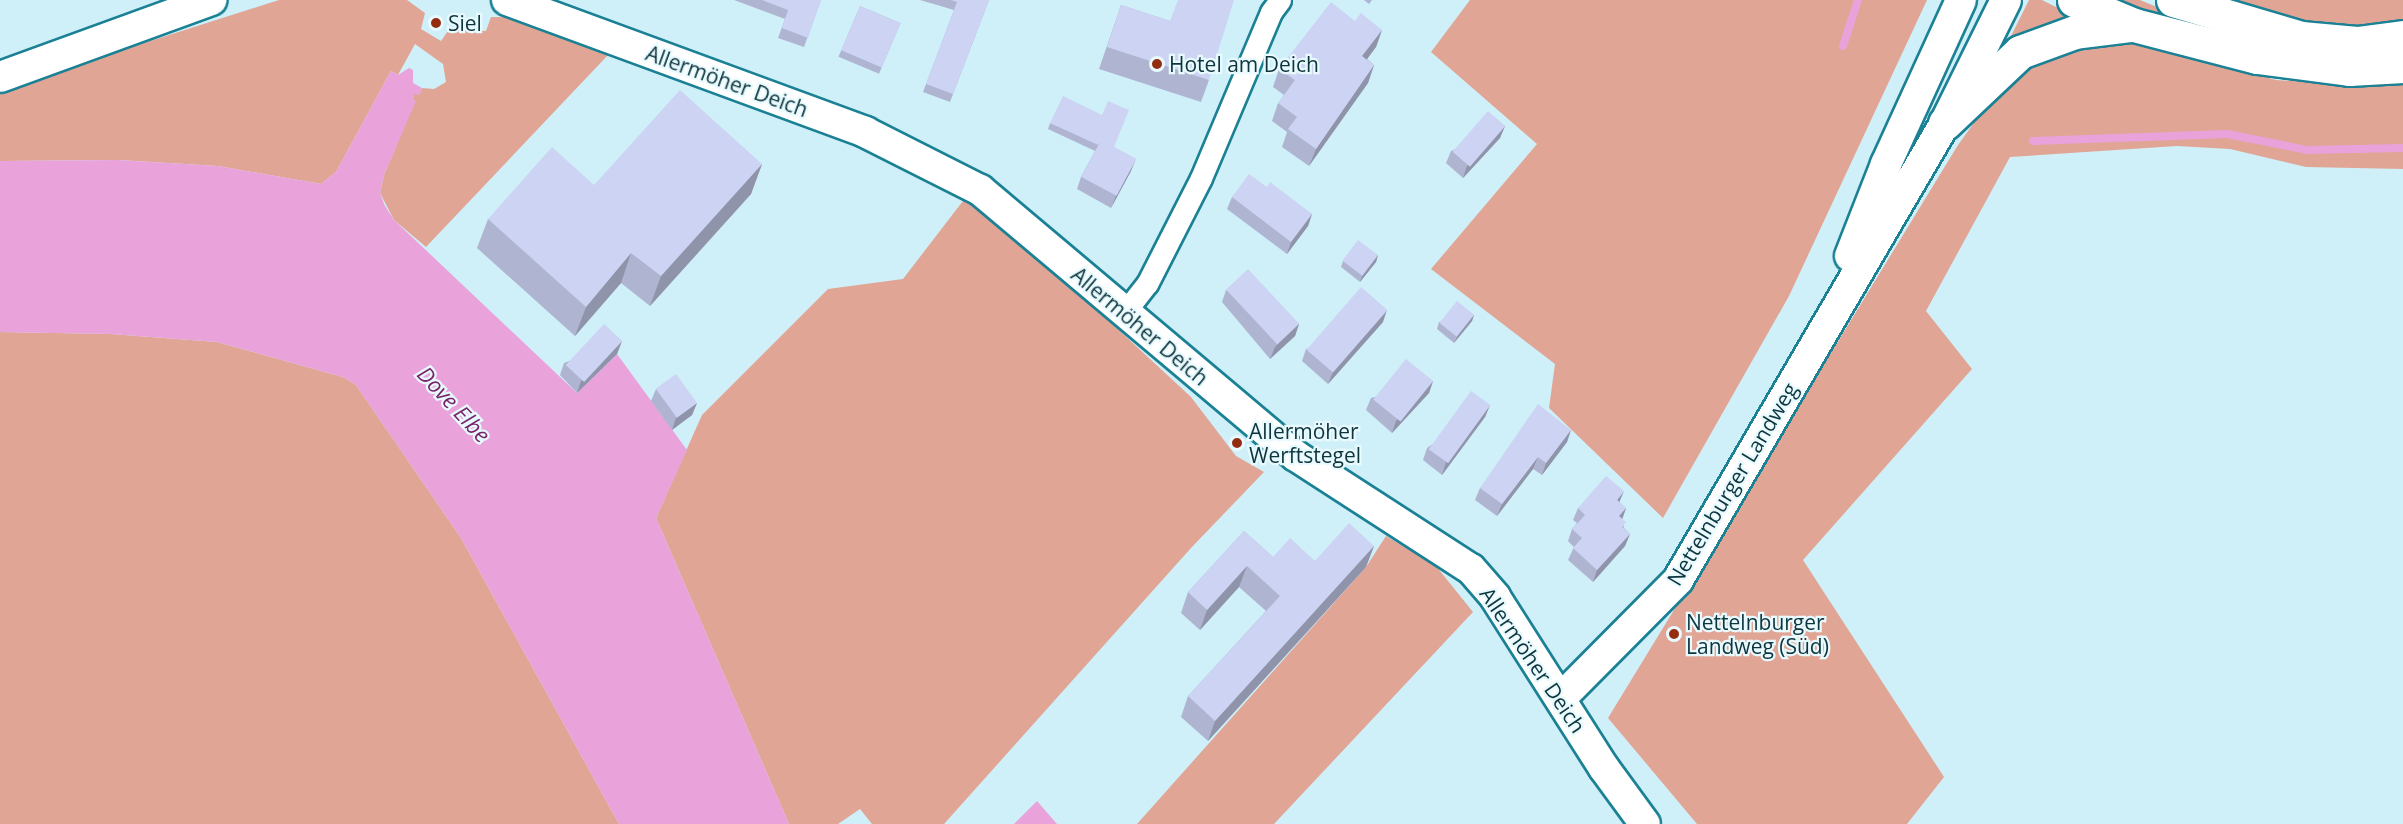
<!DOCTYPE html>
<html>
<head>
<meta charset="utf-8">
<style>
  body { margin:0 }
  #map { position:relative; width:2403px; height:824px; overflow:hidden; background:#cff0f9; font-family:"Open Sans",sans-serif }
  div>[style] { position:absolute }
  [style*='--x'] { left:calc(var(--x)*1px); top:calc(var(--y)*1px); width:calc(var(--w)*1px); rotate:calc(var(--a)*1deg) }
  .green>* { inset:0; background:#e1a595 }
  .water>* { inset:0; background:#eaa2da }
  .stream>* { height:8px; margin:-4px; padding:0 4px; transform-origin:4px; border-radius:4px; background:#eaa2da }
  .roads { filter:drop-shadow(2px 0 #1b8195) drop-shadow(-2px 0 #1b8195) drop-shadow(0 2px #1b8195) drop-shadow(0 -2px #1b8195) }
  .street>* { height:21px; margin:-10.5px; padding:0 10.5px; transform-origin:10.5px; border-radius:10.5px; background:#fff }
  .secondary>* { height:30px; margin:-15px; padding:0 15px; transform-origin:15px; border-radius:15px; background:#fff }
  .highway>* { height:33px; margin:-16.5px; padding:0 16.5px; transform-origin:16.5px; border-radius:16.5px; background:#fff }
  .wall>* { inset:0; background:#afb5d1; transform-origin:0 0 }
  .shaded-wall>* { inset:0; background:#8f94aa }
  .building>* { inset:0; background:#ccd3f3; transform-origin:0 0 }
  .dots>* { width:16px; height:16px; translate:-50% -50%; box-sizing:border-box; border:3px solid #e9fafe; border-radius:50% }
  span { translate:-50% -50%; white-space:nowrap; text-align:center; line-height:1.15; -webkit-text-stroke:4.5px #e9fafe; paint-order:stroke }
  .poi-label { font-size:21px; color:#0e353e }
  .left { translate:0 -50%; text-align:left }
  .street-label { font-size:21px; color:#0e353e }
  .water-label { font-size:22px; color:#772469; font-style:italic }
</style>
</head>
<body>
<div id="map">
  <div class="green">
    <i style="clip-path:polygon(279px 0,407px 0,425px 13px,421px 29px,441px 41px,450px 28px,486px 31px,491px 17px,506px 17px,609px 54px,426px 247px,394px 220px,380px 193px,384px 175px,415px 101px,412px 100px,415px 93px,419px 95px,422px 88px,434px 89px,446px 82px,443px 64px,415px 44px,398px 75px,391px 71px,336px 172px,321px 184px,218px 166px,118px 160px,0 161px,0 89px)"></i>
    <i style="clip-path:polygon(1470px 0,1927px 0,1789px 296px,1663px 518px,1549px 408px,1555px 364px,1431px 269px,1537px 144px,1431px 52px)"></i>
    <i style="clip-path:polygon(2029px 0,2042px 0,2074px 16px,2008px 42px)"></i>
    <i style="clip-path:polygon(2108px 0,2140px 0,2174px 14px,2171px 21px)"></i>
    <i style="clip-path:polygon(2197px 0,2403px 0,2403px 26px,2360px 30px,2289px 25px)"></i>
    <i style="clip-path:polygon(2129px 41px,2276px 80px,2360px 85px,2403px 79px,2403px 169px,2306px 167px,2230px 149px,2177px 146px,2010px 157px,1926px 311px,1972px 369px,1803px 560px,1944px 777px,1907px 824px,1697px 824px,1608px 718px,1958px 145px,1989px 102px,2031px 64px,2065px 49px)"></i>
    <i style="clip-path:polygon(966px 197px,1041px 258px,1191px 397px,1236px 456px,1264px 472px,1191px 548px,944px 824px,872px 824px,860px 809px,838px 824px,789px 824px,656px 518px,702px 415px,828px 289px,903px 279px)"></i>
    <i style="clip-path:polygon(0 332px,111px 334px,217px 342px,343px 377px,356px 385px,461px 538px,619px 824px,0 824px)"></i>
    <i style="clip-path:polygon(1386px 536px,1436px 566px,1473px 612px,1274px 824px,1137px 824px,1366px 567px)"></i>
  </div>
  <div class="water">
    <i style="clip-path:polygon(409px 68px,413px 70px,413px 83px,422px 88px,419px 95px,415px 94px,412px 99px,416px 101px,384px 175px,380px 193px,385px 206px,394px 220px,577px 393px,617px 354px,687px 450px,656px 518px,789px 824px,619px 824px,461px 538px,356px 385px,343px 377px,217px 342px,111px 334px,0 332px,0 161px,118px 160px,218px 166px,321px 184px,336px 172px,391px 71px,398px 75px)"></i>
    <i style="clip-path:polygon(1037px 801px,1057px 824px,1014px 824px)"></i>
  </div>
  <div class="stream">
    <i style="--x:1843;--y:46;--w:48;--a:-71.9"></i>
    <i style="--x:2033;--y:141;--w:194;--a:-2.1"></i>
    <i style="--x:2227;--y:134;--w:82;--a:11.3"></i>
    <i style="--x:2307;--y:150;--w:96;--a:-1.2"></i>
  </div>
  <div class="roads">
    <div class="street">
      <i style="--x:1124;--y:313;--w:37;--a:-52"></i>
      <i style="--x:1147;--y:284;--w:119;--a:-63"></i>
      <i style="--x:1201;--y:178;--w:180;--a:-67.1"></i>
      <i style="--x:1271;--y:12;--w:15;--a:-53"></i>
    </div>
    <div class="secondary">
      <i style="--x:507;--y:0;--w:382;--a:20.2"></i>
      <i style="--x:865;--y:132;--w:129;--a:26.8"></i>
      <i style="--x:980;--y:190;--w:413;--a:40.1"></i>
      <i style="--x:1296;--y:456;--w:208;--a:32.9"></i>
      <i style="--x:1471;--y:569;--w:37;--a:49"></i>
      <i style="--x:1495;--y:597;--w:203;--a:57.5"></i>
      <i style="--x:1604;--y:768;--w:69;--a:53.8"></i>
      <i style="--x:0;--y:77;--w:225;--a:-20"></i>
      <i style="--x:1850;--y:256;--w:99;--a:-68.6"></i>
      <i style="--x:1886;--y:164;--w:180;--a:-65.4"></i>
      <i style="--x:1561;--y:698;--w:166;--a:-45.2"></i>
      <i style="--x:1678;--y:580;--w:529;--a:-59.7"></i>
      <i style="--x:1945;--y:123;--w:137;--a:-63.6"></i>
    </div>
    <div class="highway">
      <i style="--x:2074;--y:0;--w:65;--a:22.6"></i>
      <i style="--x:2134;--y:25;--w:127;--a:14.6"></i>
      <i style="--x:2257;--y:57;--w:93;--a:7.4"></i>
      <i style="--x:2349;--y:69;--w:54;--a:-3.2"></i>
      <i style="--x:2173;--y:0;--w:134;--a:16.5"></i>
      <i style="--x:2301;--y:38;--w:56;--a:5.1"></i>
      <i style="--x:2357;--y:43;--w:46;--a:-7.4"></i>
      <i style="--x:1945;--y:123;--w:103;--a:-43.4"></i>
      <i style="--x:2020;--y:52;--w:59;--a:-20"></i>
      <i style="--x:2075;--y:32;--w:55;--a:-7.3"></i>
    </div>
  </div>
  <div class="wall">
    <i style="clip-path:polygon(734px 0,821px 0,804px 47px,778px 38px,785px 19px)"></i>
    <i style="clip-path:polygon(920px 0,989px 0,950px 102px,923px 92px,954px 10px)"></i>
    <i style="clip-path:polygon(1364px 0,1372px 0,1369px 4px)"></i>
    <i style="clip-path:polygon(1121px 5px,1170px 21px,1209px 80px,1201px 102px,1099px 69px)"></i>
    <i style="left:860px;top:6px;width:44px;height:55px;rotate:23deg"></i>
    <i style="clip-path:polygon(1382px 30px,1376px 47px,1367px 59px,1374px 65px,1368px 83px,1309px 166px,1282px 147px,1287px 132px,1272px 121px,1278px 103px,1284px 95px,1273px 87px,1279px 69px)"></i>
    <i style="clip-path:polygon(1050px 123px,1114px 147px,1131px 171px,1111px 208px,1077px 189px,1081px 177px,1095px 151px,1048px 129px)"></i>
    <i style="clip-path:polygon(1505px 126px,1500px 138px,1463px 178px,1446px 163px,1451px 151px)"></i>
    <i style="clip-path:polygon(762px 164px,751px 194px,650px 306px,621px 283px,575px 336px,477px 248px,488px 219px,594px 185px)"></i>
    <i style="clip-path:polygon(1267px 187px,1312px 214px,1308px 226px,1287px 254px,1227px 209px,1232px 197px)"></i>
    <i style="clip-path:polygon(1378px 255px,1376px 262px,1360px 282px,1341px 267px,1343px 261px)"></i>
    <i style="clip-path:polygon(1226px 290px,1299px 324px,1295px 336px,1270px 359px,1222px 302px)"></i>
    <i style="clip-path:polygon(1474px 315px,1472px 321px,1454px 343px,1437px 329px,1439px 322px)"></i>
    <i style="clip-path:polygon(1383px 322px,1328px 384px,1302px 361px,1306px 349px)"></i>
    <i style="clip-path:polygon(622px 341px,617px 354px,577px 393px,560px 375px,564px 363px)"></i>
    <i style="clip-path:polygon(1433px 381px,1429px 393px,1392px 433px,1366px 410px,1371px 398px)"></i>
    <i style="clip-path:polygon(656px 389px,697px 403px,692px 415px,672px 430px,651px 401px)"></i>
    <i style="clip-path:polygon(1490px 405px,1485px 417px,1442px 475px,1423px 460px,1427px 448px)"></i>
    <i style="clip-path:polygon(1571px 430px,1567px 442px,1542px 475px,1533px 469px,1497px 516px,1475px 500px,1480px 488px)"></i>
    <i style="clip-path:polygon(1619px 502px,1626px 508px,1622px 519px,1624px 528px,1630px 534px,1625px 546px,1593px 582px,1568px 560px,1574px 547px,1568px 541px,1572px 529px,1577px 523px,1573px 520px,1578px 508px)"></i>
    <i style="clip-path:polygon(1244px 531px,1273px 557px,1315px 561px,1374px 546px,1366px 567px,1208px 741px,1181px 717px,1188px 696px,1266px 611px,1239px 587px,1200px 630px,1181px 613px,1188px 592px)"></i>
  </div>
  <div class="shaded-wall">
    <i style="clip-path:polygon(1382px 30px,1376px 47px,1356px 74px,1362px 56px)"></i>
    <i style="clip-path:polygon(1374px 65px,1368px 83px,1309px 166px,1316px 149px)"></i>
    <i style="clip-path:polygon(1505px 126px,1500px 138px,1463px 178px,1467px 166px)"></i>
    <i style="clip-path:polygon(1136px 159px,1131px 171px,1111px 208px,1116px 196px)"></i>
    <i style="clip-path:polygon(762px 164px,751px 194px,650px 306px,661px 276px)"></i>
    <i style="clip-path:polygon(1312px 214px,1308px 226px,1287px 254px,1291px 242px)"></i>
    <i style="clip-path:polygon(631px 253px,621px 283px,575px 336px,586px 307px)"></i>
    <i style="clip-path:polygon(1378px 255px,1376px 262px,1360px 282px,1362px 276px)"></i>
    <i style="clip-path:polygon(1387px 310px,1383px 322px,1328px 384px,1333px 372px)"></i>
    <i style="clip-path:polygon(1474px 315px,1472px 321px,1454px 343px,1457px 337px)"></i>
    <i style="clip-path:polygon(1299px 324px,1295px 336px,1270px 359px,1275px 347px)"></i>
    <i style="clip-path:polygon(622px 341px,617px 354px,577px 393px,581px 381px)"></i>
    <i style="clip-path:polygon(1433px 381px,1429px 393px,1392px 433px,1396px 421px)"></i>
    <i style="clip-path:polygon(697px 403px,692px 415px,672px 430px,676px 418px)"></i>
    <i style="clip-path:polygon(1490px 405px,1485px 417px,1442px 475px,1446px 462px)"></i>
    <i style="clip-path:polygon(1571px 430px,1567px 442px,1542px 475px,1546px 463px)"></i>
    <i style="clip-path:polygon(1538px 457px,1533px 469px,1497px 516px,1502px 504px)"></i>
    <i style="clip-path:polygon(1624px 491px,1619px 503px,1617px 500px)"></i>
    <i style="clip-path:polygon(1626px 508px,1622px 520px,1619px 516px)"></i>
    <i style="clip-path:polygon(1630px 534px,1625px 546px,1593px 582px,1597px 570px)"></i>
    <i style="clip-path:polygon(1374px 546px,1366px 567px,1208px 741px,1215px 721px)"></i>
    <i style="clip-path:polygon(1247px 566px,1239px 587px,1200px 630px,1207px 610px)"></i>
  </div>
  <div class="building">
    <i style="clip-path:polygon(762px 0,821px 0,808px 38px,782px 28px,788px 10px)"></i>
    <i style="clip-path:polygon(951px 0,989px 0,953px 94px,926px 84px,957px 2px)"></i>
    <i style="clip-path:polygon(1178px 0,1234px 0,1209px 80px,1107px 47px,1121px 5px,1170px 21px)"></i>
    <i style="clip-path:polygon(1331px 2px,1355px 21px,1361px 13px,1382px 30px,1362px 56px,1374px 65px,1316px 149px,1288px 129px,1297px 117px,1278px 103px,1295px 80px,1279px 69px)"></i>
    <i style="left:860px;top:6px;width:44px;height:48px;rotate:23deg"></i>
    <i style="clip-path:polygon(680px 90px,762px 164px,661px 276px,631px 253px,586px 307px,488px 219px,552px 147px,594px 185px)"></i>
    <i style="clip-path:polygon(1063px 96px,1102px 115px,1108px 101px,1129px 110px,1114px 147px,1101px 140px,1098px 145px,1050px 123px)"></i>
    <i style="left:1488px;top:111px;width:23px;height:54px;rotate:41deg"></i>
    <i style="left:1101px;top:140px;width:40px;height:42px;rotate:28deg"></i>
    <i style="clip-path:polygon(1249px 174px,1267px 187px,1270px 182px,1312px 214px,1291px 242px,1232px 197px)"></i>
    <i style="left:1358px;top:240px;width:25px;height:26px;rotate:37deg"></i>
    <i style="left:1248px;top:269px;width:75px;height:30px;rotate:47deg"></i>
    <i style="left:1361px;top:287px;width:35px;height:83px;rotate:41deg"></i>
    <i style="left:1457px;top:301px;width:22px;height:28px;rotate:39deg"></i>
    <i style="left:604px;top:324px;width:25px;height:56px;rotate:43deg"></i>
    <i style="left:1406px;top:359px;width:35px;height:52px;rotate:39deg"></i>
    <i style="left:676px;top:374px;width:36px;height:25px;rotate:54deg"></i>
    <i style="left:1471px;top:391px;width:24px;height:72px;rotate:36deg"></i>
    <i style="clip-path:polygon(1538px 404px,1571px 430px,1546px 463px,1538px 457px,1502px 504px,1480px 488px)"></i>
    <i style="clip-path:polygon(1606px 476px,1624px 491px,1617px 500px,1626px 508px,1619px 516px,1626px 522px,1622px 527px,1630px 534px,1597px 570px,1573px 548px,1582px 538px,1572px 529px,1585px 515px,1578px 508px)"></i>
    <i style="clip-path:polygon(1349px 523px,1374px 546px,1215px 721px,1188px 696px,1280px 596px,1247px 566px,1207px 610px,1188px 592px,1244px 531px,1273px 557px,1290px 538px,1315px 561px)"></i>
  </div>
  <div class="dots">
    <i style="left:436px;top:23px;background:#942d10"></i>
    <i style="left:1157px;top:64px;background:#942d10"></i>
    <i style="left:1237px;top:443px;background:#942d10"></i>
    <i style="left:1674px;top:634px;background:#942d10"></i>
  </div>
  <div class="poi-label">
    <span class="left" style="left:448px;top:23px">Siel</span>
    <span class="left" style="left:1169px;top:64px">Hotel am Deich</span>
    <span class="left" style="left:1249px;top:443px">Allermöher<br>Werftstegel</span>
    <span class="left" style="left:1686px;top:634px">Nettelnburger<br>Landweg (Süd)</span>
  </div>
  <div class="street-label">
    <span style="left:727px;top:81px;rotate:20deg">Allermöher Deich</span>
    <span style="left:1140px;top:326px;rotate:40deg">Allermöher Deich</span>
    <span style="left:1732px;top:484px;rotate:-59deg">Nettelnburger Landweg</span>
    <span style="left:1533px;top:660px;rotate:56deg">Allermöher Deich</span>
  </div>
  <div class="water-label">
    <span style="left:454px;top:404px;rotate:47deg">Dove Elbe</span>
  </div>
</div>
</body>
</html>
